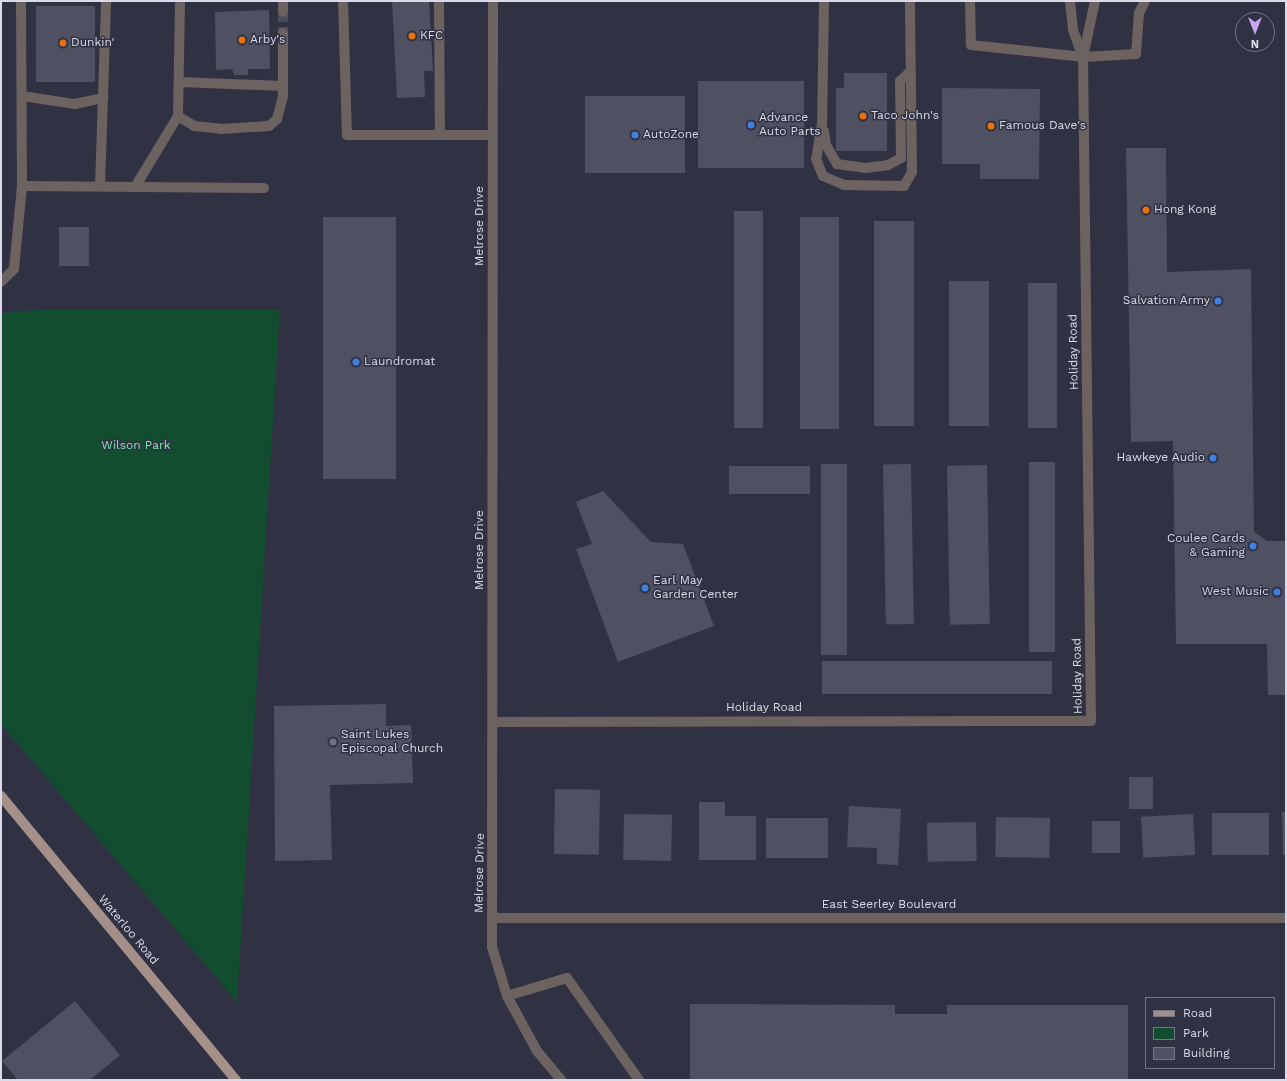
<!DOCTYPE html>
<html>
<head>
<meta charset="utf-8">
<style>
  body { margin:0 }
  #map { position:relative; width:1287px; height:1081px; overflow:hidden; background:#303243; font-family:"Work Sans",sans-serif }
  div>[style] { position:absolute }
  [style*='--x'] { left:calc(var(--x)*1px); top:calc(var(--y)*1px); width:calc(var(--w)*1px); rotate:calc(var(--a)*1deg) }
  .green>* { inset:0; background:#134d30 }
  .building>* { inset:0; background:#4f5163; transform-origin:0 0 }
  .minor-tunnel>* { height:10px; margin-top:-5px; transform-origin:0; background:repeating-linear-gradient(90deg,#4a4b5b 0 10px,transparent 0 15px) }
  .minor>* { height:10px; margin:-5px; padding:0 5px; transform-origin:5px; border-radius:5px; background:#6c625f }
  .major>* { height:10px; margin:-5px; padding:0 5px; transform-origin:5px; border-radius:5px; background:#a49089 }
  .dots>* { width:11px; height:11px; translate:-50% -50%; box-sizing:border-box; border:2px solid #303243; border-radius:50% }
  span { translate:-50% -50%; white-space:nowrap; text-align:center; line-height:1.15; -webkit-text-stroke:3px #303243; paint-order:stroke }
  .poi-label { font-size:12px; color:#dadbe6 }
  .left { translate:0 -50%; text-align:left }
  .right { translate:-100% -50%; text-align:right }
  .street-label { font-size:12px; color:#dadbe6 }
  .park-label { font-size:12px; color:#77eeac }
  .frame { position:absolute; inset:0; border:2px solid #dadbe6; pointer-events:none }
  .legend { position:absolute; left:1145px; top:997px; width:130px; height:72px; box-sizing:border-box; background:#303243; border:1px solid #747684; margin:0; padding:5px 7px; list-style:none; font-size:12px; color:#dadbe6 }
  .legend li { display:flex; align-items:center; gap:8px; height:20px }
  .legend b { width:20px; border:1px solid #747684 }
  .north { position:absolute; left:1235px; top:12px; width:40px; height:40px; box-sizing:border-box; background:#303243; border:1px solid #747684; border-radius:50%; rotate:180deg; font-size:11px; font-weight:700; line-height:16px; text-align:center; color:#dadbe6 }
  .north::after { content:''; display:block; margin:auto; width:14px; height:18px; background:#c7a6ef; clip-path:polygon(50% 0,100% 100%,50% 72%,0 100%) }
</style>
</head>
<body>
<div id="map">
  <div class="green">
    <i style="clip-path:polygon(38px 310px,280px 310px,237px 1002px,1px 724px,1px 313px)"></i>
  </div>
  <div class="building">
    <i style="clip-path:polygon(392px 1px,429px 1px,433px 71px,424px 71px,425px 97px,397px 98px)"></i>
    <i style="left:36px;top:6px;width:59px;height:76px"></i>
    <i style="clip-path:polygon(269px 10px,270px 69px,248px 69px,248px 75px,234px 75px,232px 69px,216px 70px,215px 12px)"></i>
    <i style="clip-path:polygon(844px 73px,887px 73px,887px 151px,836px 151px,836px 88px,844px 88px)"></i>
    <i style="left:804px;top:81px;width:87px;height:106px;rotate:90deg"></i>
    <i style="clip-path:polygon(942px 88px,1040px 89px,1039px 179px,980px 179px,980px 164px,942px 164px)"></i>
    <i style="left:685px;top:96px;width:77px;height:100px;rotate:90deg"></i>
    <i style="clip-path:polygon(1126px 148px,1166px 148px,1167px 272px,1251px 269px,1254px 532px,1267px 541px,1286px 541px,1286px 695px,1268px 695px,1267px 644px,1176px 644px,1173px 441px,1131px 442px)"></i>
    <i style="left:734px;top:211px;width:29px;height:217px"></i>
    <i style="left:323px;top:217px;width:73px;height:262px"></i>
    <i style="left:800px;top:217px;width:39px;height:212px"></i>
    <i style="left:874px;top:221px;width:40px;height:205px"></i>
    <i style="left:59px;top:227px;width:30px;height:39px"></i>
    <i style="left:949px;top:281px;width:40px;height:145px"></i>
    <i style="left:1028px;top:283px;width:29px;height:145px"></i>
    <i style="left:1055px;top:462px;width:190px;height:26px;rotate:90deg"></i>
    <i style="left:821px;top:464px;width:26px;height:191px"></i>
    <i style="left:911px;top:464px;width:160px;height:28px;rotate:89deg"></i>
    <i style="left:987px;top:465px;width:159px;height:40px;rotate:89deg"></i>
    <i style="left:729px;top:466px;width:81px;height:28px"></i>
    <i style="clip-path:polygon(603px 491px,651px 542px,683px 544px,714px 626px,618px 662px,576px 549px,592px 544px,576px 502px)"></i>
    <i style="left:1052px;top:661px;width:33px;height:230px;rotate:90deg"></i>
    <i style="clip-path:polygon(386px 704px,386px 726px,411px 725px,413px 783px,330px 785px,332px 860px,275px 861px,274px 706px)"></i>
    <i style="left:1129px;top:777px;width:24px;height:32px"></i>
    <i style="left:555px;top:789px;width:45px;height:65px;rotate:1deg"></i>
    <i style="clip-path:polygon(699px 802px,725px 802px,725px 816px,756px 816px,756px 860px,699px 860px)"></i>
    <i style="clip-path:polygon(849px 806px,901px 809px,898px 865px,877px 864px,877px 848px,847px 847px)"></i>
    <i style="clip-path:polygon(1282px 812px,1286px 812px,1286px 855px,1283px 855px)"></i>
    <i style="left:1212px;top:813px;width:57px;height:42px"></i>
    <i style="left:624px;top:814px;width:48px;height:46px;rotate:1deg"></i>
    <i style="left:1193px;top:814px;width:41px;height:52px;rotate:87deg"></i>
    <i style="left:996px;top:817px;width:54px;height:40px;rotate:1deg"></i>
    <i style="left:766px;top:818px;width:62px;height:40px"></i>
    <i style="left:1092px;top:821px;width:28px;height:32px"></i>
    <i style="left:976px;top:822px;width:39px;height:49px;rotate:89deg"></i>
    <i style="clip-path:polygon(75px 1001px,120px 1055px,90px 1080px,18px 1080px,2px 1061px)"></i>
    <i style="clip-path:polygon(690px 1004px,895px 1005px,895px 1014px,947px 1014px,947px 1005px,1128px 1005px,1128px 1080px,690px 1080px)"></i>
  </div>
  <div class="minor-tunnel">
    <i style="--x:283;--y:12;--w:21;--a:90"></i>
  </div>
  <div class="minor">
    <i style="--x:21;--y:1;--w:185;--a:89.7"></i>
    <i style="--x:22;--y:186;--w:242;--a:0.5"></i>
    <i style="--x:283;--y:1;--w:11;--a:90"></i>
    <i style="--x:343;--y:1;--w:134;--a:88.3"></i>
    <i style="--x:347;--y:135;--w:146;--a:0"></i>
    <i style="--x:439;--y:1;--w:134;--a:89.6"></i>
    <i style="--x:493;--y:1;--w:946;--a:90.06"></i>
    <i style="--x:492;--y:947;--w:51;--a:73"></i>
    <i style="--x:507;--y:996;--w:63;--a:61.4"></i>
    <i style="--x:537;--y:1051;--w:38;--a:50"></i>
    <i style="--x:824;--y:1;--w:122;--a:90.9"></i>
    <i style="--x:822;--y:123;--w:36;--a:99"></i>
    <i style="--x:816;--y:159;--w:18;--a:68"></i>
    <i style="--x:823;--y:176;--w:23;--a:23"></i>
    <i style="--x:844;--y:185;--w:60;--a:1"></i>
    <i style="--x:904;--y:186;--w:16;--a:-60"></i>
    <i style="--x:912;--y:172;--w:171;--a:-90.7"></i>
    <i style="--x:970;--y:1;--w:44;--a:88.7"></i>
    <i style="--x:971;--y:45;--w:113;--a:6.1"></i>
    <i style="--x:1083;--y:57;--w:53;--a:-3.2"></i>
    <i style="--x:1136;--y:54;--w:41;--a:-85.8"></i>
    <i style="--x:1139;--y:13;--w:13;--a:-63"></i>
    <i style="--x:1070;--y:1;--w:29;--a:84"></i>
    <i style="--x:1073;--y:30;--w:29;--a:70"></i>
    <i style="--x:180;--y:82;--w:103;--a:2.2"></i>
    <i style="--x:22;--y:96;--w:54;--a:8.6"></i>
    <i style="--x:75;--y:104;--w:29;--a:-12"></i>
    <i style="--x:178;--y:116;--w:19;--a:32"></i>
    <i style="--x:194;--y:126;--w:27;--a:6"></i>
    <i style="--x:221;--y:129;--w:48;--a:-3.6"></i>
    <i style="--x:269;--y:126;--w:11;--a:-41"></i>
    <i style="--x:277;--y:119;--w:24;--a:-75"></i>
    <i style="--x:283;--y:96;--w:63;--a:-90"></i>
    <i style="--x:824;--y:131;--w:14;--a:82"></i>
    <i style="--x:826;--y:145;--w:22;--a:60"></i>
    <i style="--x:837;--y:164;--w:28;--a:8"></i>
    <i style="--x:865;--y:168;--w:23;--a:-7"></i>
    <i style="--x:888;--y:165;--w:15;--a:-28"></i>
    <i style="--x:901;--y:158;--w:77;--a:-90.7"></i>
    <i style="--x:900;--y:81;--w:13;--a:-42"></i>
    <i style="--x:100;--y:186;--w:185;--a:-88.1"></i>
    <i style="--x:135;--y:187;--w:83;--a:-58.8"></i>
    <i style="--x:178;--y:116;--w:115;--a:-89"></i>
    <i style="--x:1;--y:282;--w:18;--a:-45"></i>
    <i style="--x:14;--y:269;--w:83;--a:-84.5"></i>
    <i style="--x:493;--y:722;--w:598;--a:-0.1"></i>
    <i style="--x:1091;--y:721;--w:664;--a:-90.69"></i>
    <i style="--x:1083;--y:57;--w:57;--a:-77.9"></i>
    <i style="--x:492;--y:918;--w:794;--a:0"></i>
    <i style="--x:507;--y:996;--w:63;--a:-16.7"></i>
    <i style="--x:567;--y:978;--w:125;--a:54.8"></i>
  </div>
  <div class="major">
    <i style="--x:1;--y:796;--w:369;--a:50.4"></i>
  </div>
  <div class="dots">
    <i style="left:412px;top:36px;background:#e8710a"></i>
    <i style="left:242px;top:40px;background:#e8710a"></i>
    <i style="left:63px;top:43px;background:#e8710a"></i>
    <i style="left:863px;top:116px;background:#e8710a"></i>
    <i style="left:751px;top:125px;background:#3f7fe0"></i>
    <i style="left:991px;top:126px;background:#e8710a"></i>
    <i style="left:635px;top:135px;background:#3f7fe0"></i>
    <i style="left:1146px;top:210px;background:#e8710a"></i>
    <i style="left:1218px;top:301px;background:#3f7fe0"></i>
    <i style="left:356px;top:362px;background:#3f7fe0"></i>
    <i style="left:1213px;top:458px;background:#3f7fe0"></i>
    <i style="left:1253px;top:546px;background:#3f7fe0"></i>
    <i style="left:645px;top:588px;background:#3f7fe0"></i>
    <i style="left:1277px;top:592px;background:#3f7fe0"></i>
    <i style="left:333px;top:742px;background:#6b7280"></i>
  </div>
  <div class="poi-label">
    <span class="left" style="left:420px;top:36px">KFC</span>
    <span class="left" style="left:250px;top:40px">Arby's</span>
    <span class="left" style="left:71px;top:43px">Dunkin'</span>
    <span class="left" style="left:871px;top:116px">Taco John's</span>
    <span class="left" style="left:759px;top:125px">Advance<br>Auto Parts</span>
    <span class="left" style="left:999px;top:126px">Famous Dave's</span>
    <span class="left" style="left:643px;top:135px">AutoZone</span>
    <span class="left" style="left:1154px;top:210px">Hong Kong</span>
    <span class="right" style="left:1210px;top:301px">Salvation Army</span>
    <span class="left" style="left:364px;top:362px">Laundromat</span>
    <span class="right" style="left:1205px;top:458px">Hawkeye Audio</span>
    <span class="right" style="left:1245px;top:546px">Coulee Cards<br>&amp; Gaming</span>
    <span class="left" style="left:653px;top:588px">Earl May<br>Garden Center</span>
    <span class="right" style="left:1269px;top:592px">West Music</span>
    <span class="left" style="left:341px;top:742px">Saint Lukes<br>Episcopal Church</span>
  </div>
  <div class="street-label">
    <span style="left:480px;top:226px;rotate:-90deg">Melrose Drive</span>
    <span style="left:1074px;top:352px;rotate:-91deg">Holiday Road</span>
    <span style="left:480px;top:550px;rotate:-90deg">Melrose Drive</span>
    <span style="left:1078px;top:676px;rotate:-91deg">Holiday Road</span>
    <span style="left:764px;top:708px">Holiday Road</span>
    <span style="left:480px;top:873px;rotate:-89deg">Melrose Drive</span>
    <span style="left:889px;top:905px">East Seerley Boulevard</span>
    <span style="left:128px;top:930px;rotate:50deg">Waterloo Road</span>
  </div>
  <div class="park-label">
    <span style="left:136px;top:446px">Wilson Park</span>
  </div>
  <div class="frame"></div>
  <ul class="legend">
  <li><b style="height:5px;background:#a49089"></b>Road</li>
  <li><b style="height:11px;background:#134d30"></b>Park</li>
  <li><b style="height:11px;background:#4f5163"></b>Building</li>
  </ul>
  <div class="north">N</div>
</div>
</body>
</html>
